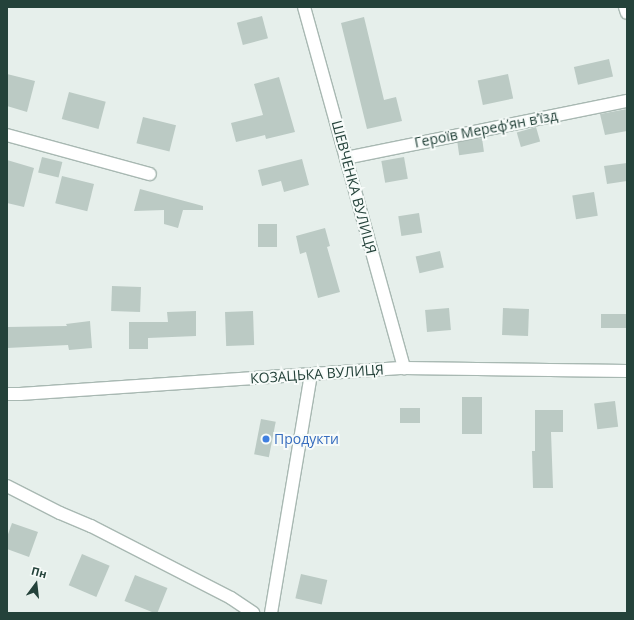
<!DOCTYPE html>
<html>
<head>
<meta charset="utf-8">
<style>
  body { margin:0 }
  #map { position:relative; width:634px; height:620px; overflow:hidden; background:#e6efeb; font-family:"Open Sans",sans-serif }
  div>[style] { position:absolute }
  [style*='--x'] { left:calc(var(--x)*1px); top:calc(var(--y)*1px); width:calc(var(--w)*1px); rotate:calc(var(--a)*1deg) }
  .building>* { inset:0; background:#bbcac4; transform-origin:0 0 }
  .roads { filter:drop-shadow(1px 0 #a8b8b2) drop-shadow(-1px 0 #a8b8b2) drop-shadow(0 1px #a8b8b2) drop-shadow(0 -1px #a8b8b2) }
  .minor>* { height:12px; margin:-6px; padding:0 6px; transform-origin:6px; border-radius:6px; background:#fff }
  .dots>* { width:11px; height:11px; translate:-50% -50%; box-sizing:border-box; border:2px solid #f7fbf9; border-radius:50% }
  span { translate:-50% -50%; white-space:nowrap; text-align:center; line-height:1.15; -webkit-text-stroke:4px #f7fbf9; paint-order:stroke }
  .street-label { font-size:14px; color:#24423a }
  .shop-label { font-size:14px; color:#366cbe }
  .left { translate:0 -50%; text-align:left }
  .frame { position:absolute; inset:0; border:8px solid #24423a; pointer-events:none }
  .north { position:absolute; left:16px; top:564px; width:40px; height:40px; -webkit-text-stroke:3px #f7fbf9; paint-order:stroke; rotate:15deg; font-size:11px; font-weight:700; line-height:16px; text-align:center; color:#24423a }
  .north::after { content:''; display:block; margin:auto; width:14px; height:18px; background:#24423a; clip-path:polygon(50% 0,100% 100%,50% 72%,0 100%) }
</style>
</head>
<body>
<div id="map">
  <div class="building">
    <i style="left:262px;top:16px;width:23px;height:26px;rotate:75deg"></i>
    <i style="clip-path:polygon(364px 17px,384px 100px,396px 97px,402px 121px,367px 129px,341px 23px)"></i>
    <i style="left:609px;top:59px;width:18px;height:36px;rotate:77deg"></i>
    <i style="clip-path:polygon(7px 74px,35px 81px,27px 112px,7px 106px)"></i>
    <i style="left:508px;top:74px;width:25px;height:31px;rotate:78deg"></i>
    <i style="clip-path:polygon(279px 77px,295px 132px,266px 139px,265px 135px,236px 142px,231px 123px,263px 115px,254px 84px)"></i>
    <i style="left:69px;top:92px;width:38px;height:28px;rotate:15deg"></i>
    <i style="clip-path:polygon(627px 109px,627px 131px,605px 135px,600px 114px)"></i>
    <i style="left:143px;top:117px;width:34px;height:27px;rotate:14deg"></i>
    <i style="left:536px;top:127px;width:15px;height:20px;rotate:74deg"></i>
    <i style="left:482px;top:138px;width:14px;height:25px;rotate:82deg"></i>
    <i style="left:42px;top:157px;width:21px;height:16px;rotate:14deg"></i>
    <i style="left:404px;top:157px;width:22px;height:23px;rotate:80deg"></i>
    <i style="clip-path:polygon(302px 159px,309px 185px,284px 192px,281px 181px,262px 186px,258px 170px)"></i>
    <i style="clip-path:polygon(7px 160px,34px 168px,24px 207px,7px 203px)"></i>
    <i style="clip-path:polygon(627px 163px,627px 181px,607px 184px,604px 166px)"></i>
    <i style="left:62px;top:176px;width:33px;height:28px;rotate:14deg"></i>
    <i style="clip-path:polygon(140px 189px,203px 206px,203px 210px,183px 210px,178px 228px,164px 224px,164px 210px,134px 211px)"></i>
    <i style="left:594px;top:192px;width:24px;height:22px;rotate:81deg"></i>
    <i style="left:419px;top:213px;width:20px;height:21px;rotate:81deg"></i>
    <i style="left:258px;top:224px;width:19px;height:23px"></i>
    <i style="clip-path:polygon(325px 228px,330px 246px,327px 247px,340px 292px,318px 298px,306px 252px,300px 254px,296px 236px)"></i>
    <i style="left:440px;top:251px;width:17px;height:25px;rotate:77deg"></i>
    <i style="left:112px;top:286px;width:29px;height:25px;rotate:2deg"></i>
    <i style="left:449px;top:308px;width:22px;height:24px;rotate:85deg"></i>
    <i style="left:503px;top:308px;width:26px;height:27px;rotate:2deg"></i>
    <i style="clip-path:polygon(196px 311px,196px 336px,148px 338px,148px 349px,129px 349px,129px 322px,168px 322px,167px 312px)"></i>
    <i style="left:253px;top:311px;width:34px;height:28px;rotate:88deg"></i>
    <i style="left:601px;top:314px;width:26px;height:14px"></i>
    <i style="clip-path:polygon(90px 321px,92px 348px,69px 350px,68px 345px,7px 348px,7px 327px,67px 326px,66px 324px)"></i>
    <i style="left:462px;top:397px;width:20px;height:37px"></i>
    <i style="left:615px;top:401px;width:26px;height:21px;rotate:83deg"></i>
    <i style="left:420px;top:408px;width:15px;height:20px;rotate:90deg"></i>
    <i style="clip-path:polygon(535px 410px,563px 410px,563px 432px,551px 432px,553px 488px,533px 488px,532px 451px,535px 451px)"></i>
    <i style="left:261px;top:419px;width:15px;height:36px;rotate:11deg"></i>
    <i style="clip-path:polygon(12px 523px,38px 532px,29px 557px,7px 549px,7px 537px)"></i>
    <i style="left:82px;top:554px;width:30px;height:34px;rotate:23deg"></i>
    <i style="left:301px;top:574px;width:27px;height:25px;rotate:13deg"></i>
    <i style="left:135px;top:575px;width:35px;height:28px;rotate:22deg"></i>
  </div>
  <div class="roads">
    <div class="minor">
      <i style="--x:304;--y:7;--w:375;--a:74.5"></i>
      <i style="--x:625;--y:7;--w:6;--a:72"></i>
      <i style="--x:7;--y:135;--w:148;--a:15.3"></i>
      <i style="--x:346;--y:158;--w:287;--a:-11.5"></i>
      <i style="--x:7;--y:394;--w:13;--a:0"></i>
      <i style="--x:20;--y:394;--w:385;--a:-3.9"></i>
      <i style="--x:404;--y:368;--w:223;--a:0.8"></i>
      <i style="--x:7;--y:486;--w:59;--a:27"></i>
      <i style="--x:60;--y:513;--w:34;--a:23"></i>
      <i style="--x:91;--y:526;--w:157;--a:27.2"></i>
      <i style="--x:231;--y:598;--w:27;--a:34"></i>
      <i style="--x:271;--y:613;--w:242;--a:-80.5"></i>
    </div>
  </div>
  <div class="dots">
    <i style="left:266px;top:439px;background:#3f7fe0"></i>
  </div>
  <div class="street-label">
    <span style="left:486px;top:129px;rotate:-11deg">Героїв Мерефʼян вʼїзд</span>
    <span style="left:354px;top:187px;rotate:75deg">ШЕВЧЕНКА ВУЛИЦЯ</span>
    <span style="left:317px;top:374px;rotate:-4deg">КОЗАЦЬКА ВУЛИЦЯ</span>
  </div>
  <div class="shop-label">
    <span class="left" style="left:274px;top:439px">Продукти</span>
  </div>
  <div class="frame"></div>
  <div class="north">Пн</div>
</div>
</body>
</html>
